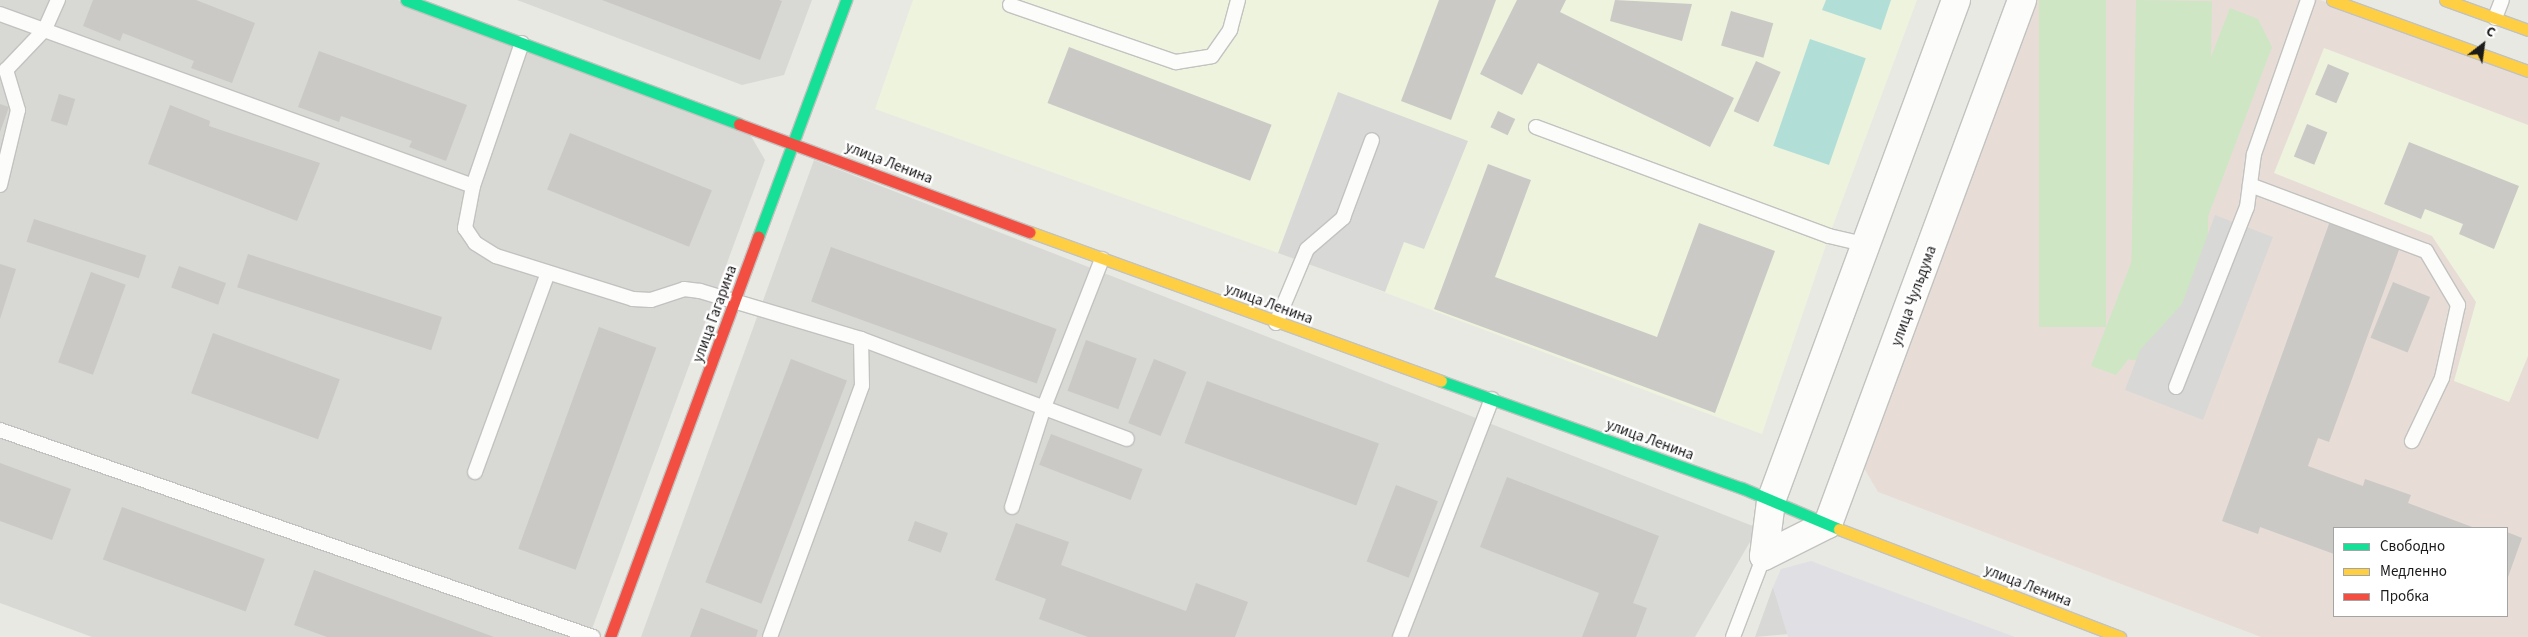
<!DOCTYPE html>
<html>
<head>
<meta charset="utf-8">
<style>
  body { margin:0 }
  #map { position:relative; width:2528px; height:637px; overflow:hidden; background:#e9e9e4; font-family:"Source Sans 3",sans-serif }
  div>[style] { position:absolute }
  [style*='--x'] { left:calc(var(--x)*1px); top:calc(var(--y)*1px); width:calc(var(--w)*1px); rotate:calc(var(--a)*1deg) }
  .residential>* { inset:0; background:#d8d8d5 }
  .commercial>* { inset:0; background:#e7ddd6 }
  .education>* { inset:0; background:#eef3de }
  .grass>* { inset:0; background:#cee6c4; transform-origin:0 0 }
  .pitch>* { inset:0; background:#b1dfd7; transform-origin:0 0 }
  .parking>* { inset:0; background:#d8d8d6 }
  .plaza>* { inset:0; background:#e0dfe3 }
  .building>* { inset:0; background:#cac9c5; transform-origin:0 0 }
  .roads { filter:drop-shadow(1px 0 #c2c2c0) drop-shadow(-1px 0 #c2c2c0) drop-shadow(0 1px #c2c2c0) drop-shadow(0 -1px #c2c2c0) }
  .lane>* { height:14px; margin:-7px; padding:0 7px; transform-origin:7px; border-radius:7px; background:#fcfcfb }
  .street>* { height:28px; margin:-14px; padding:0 14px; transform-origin:14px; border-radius:14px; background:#fcfcfb }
  .fast>* { height:11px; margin:-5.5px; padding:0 5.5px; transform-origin:5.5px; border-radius:5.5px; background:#16e098 }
  .slow>* { height:11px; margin:-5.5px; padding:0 5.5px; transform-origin:5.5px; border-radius:5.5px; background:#ffcf43 }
  .jam>* { height:11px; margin:-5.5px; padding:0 5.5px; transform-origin:5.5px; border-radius:5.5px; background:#f24e42 }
  span { translate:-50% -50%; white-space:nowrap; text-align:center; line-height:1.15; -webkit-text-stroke:4.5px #fff; paint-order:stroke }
  .street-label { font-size:15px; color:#1b1b1b }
  .legend { position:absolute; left:2333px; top:527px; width:175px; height:90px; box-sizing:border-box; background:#fff; border:1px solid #a4a4a4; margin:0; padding:6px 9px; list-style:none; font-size:15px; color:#1b1b1b }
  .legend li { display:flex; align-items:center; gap:10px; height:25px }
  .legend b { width:25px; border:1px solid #a4a4a4 }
  .north { position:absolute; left:2458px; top:20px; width:50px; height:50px; -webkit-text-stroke:4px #fff; paint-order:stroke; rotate:30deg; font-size:14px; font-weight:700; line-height:20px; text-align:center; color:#1b1b1b }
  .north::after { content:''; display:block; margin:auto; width:18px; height:22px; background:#1b1b1b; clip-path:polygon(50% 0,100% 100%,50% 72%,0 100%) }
</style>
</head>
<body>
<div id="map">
  <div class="residential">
    <i style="clip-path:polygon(0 0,398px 0,748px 131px,765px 160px,589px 637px,92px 637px,0 603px)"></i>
    <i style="clip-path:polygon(517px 0,812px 0,784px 75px,742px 85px)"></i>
    <i style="clip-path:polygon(814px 160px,1758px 528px,1695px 637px,641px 637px)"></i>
  </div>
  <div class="commercial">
    <i style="clip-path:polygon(evenodd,2018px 0,2320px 0,2528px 73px,2528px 637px,2261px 637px,1878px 492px,1862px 465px,2018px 0,2334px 528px,2507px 528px,2507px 616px,2334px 616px,2334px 528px)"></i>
  </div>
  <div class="education">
    <i style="clip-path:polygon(913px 0,1917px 0,1829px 236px,1762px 434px,1301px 261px,875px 109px)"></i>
    <i style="clip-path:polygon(2324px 48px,2528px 125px,2528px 356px,2509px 402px,2454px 381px,2476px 302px,2432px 236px,2274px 173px)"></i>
  </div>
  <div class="grass">
    <i style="left:2039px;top:0;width:67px;height:327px"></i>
    <i style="left:2136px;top:0;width:76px;height:360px;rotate:1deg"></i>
    <i style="clip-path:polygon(2230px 8px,2258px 19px,2272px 47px,2178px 296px,2116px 375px,2091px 366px)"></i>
  </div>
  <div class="pitch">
    <i style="clip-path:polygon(1826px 0,1891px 0,1881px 30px,1822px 10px)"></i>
    <i style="left:1810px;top:39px;width:59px;height:113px;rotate:19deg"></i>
  </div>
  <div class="parking">
    <i style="clip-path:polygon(1338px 92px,1468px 141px,1424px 249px,1404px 242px,1385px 292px,1278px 253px)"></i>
    <i style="clip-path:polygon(2215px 215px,2273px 237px,2203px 420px,2125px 390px,2140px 350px,2182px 304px)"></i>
    <i style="clip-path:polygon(1773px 587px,1789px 634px,1755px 637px)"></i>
  </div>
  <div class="plaza">
    <i style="clip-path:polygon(1811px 561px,1848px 575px,2015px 637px,1788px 637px,1773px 587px,1781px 569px)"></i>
  </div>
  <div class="building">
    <i style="clip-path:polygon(93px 0,196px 0,255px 23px,232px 83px,191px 68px,194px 61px,123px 33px,120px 41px,83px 26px)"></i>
    <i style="clip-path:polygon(602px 0,779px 0,782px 1px,760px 60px)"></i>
    <i style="clip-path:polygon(1439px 0,1496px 0,1451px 120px,1401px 101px)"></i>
    <i style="clip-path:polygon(1517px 0,1566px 0,1560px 12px,1734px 98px,1710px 147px,1538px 63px,1522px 95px,1480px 74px)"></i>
    <i style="clip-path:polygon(1615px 0,1692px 4px,1682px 41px,1610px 21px)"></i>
    <i style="left:1731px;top:11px;width:44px;height:36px;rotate:16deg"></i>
    <i style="left:1069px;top:47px;width:217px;height:60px;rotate:21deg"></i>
    <i style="clip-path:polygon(319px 51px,467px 105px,446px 161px,409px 147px,412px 141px,341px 116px,339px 122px,298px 107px)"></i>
    <i style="left:1756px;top:61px;width:27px;height:55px;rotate:24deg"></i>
    <i style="left:2328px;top:64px;width:23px;height:33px;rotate:23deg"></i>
    <i style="left:59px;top:94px;width:17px;height:28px;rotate:17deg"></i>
    <i style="clip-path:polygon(0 104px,9px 107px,0 132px)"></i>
    <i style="clip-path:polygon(170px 105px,210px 121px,209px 126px,320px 163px,297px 221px,148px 164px)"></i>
    <i style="left:1498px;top:111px;width:19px;height:18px;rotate:25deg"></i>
    <i style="left:2307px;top:124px;width:22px;height:35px;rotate:22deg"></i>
    <i style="left:570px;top:133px;width:153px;height:61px;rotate:22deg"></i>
    <i style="clip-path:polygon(2409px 142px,2519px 186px,2494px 249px,2459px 234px,2463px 224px,2425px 209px,2421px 219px,2384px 204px)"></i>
    <i style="clip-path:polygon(1488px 164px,1531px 180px,1495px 277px,1657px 337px,1699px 223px,1775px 251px,1715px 413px,1434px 309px)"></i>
    <i style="left:34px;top:219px;width:118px;height:24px;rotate:18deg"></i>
    <i style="clip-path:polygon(2330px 221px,2400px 247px,2329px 442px,2318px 438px,2308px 466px,2363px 486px,2365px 479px,2411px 495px,2408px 503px,2475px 528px,2334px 528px,2334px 554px,2260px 527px,2258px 534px,2222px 521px)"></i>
    <i style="left:831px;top:247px;width:240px;height:58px;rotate:20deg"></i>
    <i style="left:248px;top:254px;width:204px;height:35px;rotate:18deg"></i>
    <i style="clip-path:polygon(0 264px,16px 269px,0 319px)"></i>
    <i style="left:179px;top:266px;width:50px;height:23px;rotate:20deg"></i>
    <i style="left:91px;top:272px;width:37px;height:96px;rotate:20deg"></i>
    <i style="left:2393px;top:282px;width:40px;height:60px;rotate:22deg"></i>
    <i style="left:599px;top:327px;width:61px;height:236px;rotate:20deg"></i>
    <i style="left:213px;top:333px;width:135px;height:64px;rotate:20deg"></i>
    <i style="left:1086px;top:340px;width:54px;height:54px;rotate:20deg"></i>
    <i style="left:791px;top:359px;width:60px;height:239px;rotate:21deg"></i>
    <i style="left:1154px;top:359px;width:35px;height:69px;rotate:22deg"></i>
    <i style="left:1207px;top:381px;width:183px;height:66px;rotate:20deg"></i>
    <i style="left:1051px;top:434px;width:98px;height:33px;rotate:21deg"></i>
    <i style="clip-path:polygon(0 463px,71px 489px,52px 540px,0 521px)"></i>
    <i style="clip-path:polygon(1507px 477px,1659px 536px,1633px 603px,1647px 608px,1636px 637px,1582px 637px,1599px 593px,1480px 547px)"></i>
    <i style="left:1396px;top:485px;width:45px;height:82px;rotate:21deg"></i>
    <i style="left:122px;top:507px;width:152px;height:56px;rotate:20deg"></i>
    <i style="left:915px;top:521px;width:35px;height:21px;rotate:20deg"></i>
    <i style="clip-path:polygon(1016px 523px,1069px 542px,1061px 565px,1186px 611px,1196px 583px,1248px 602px,1235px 637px,1088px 637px,1039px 619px,1046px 599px,995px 580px)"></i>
    <i style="clip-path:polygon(2507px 532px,2522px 538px,2507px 580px)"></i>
    <i style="clip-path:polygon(314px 570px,494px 637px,327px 637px,294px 625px)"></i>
    <i style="clip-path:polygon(701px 608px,758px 630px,756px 637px,690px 637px)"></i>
  </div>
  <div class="roads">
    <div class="lane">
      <i style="--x:1010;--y:5;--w:176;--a:19"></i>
      <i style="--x:1176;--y:62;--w:36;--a:-9"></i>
      <i style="--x:1212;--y:56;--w:32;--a:-55"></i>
      <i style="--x:1230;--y:30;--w:31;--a:-75"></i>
      <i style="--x:0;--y:14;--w:503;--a:19.98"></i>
      <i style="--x:473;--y:186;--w:151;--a:-71.1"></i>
      <i style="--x:2495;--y:18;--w:19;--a:-69"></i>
      <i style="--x:1536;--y:127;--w:313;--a:20.4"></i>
      <i style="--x:1829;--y:236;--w:37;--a:13"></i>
      <i style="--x:0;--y:185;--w:77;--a:-76.5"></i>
      <i style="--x:18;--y:110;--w:42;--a:-106.7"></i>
      <i style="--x:6;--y:70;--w:57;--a:-46.4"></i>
      <i style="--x:45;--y:29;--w:32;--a:-66"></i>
      <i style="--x:2250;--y:185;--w:188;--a:20.6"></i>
      <i style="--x:2426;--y:251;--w:63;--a:59.3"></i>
      <i style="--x:2458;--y:305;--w:75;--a:102.4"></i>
      <i style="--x:2442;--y:378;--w:70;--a:115.5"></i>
      <i style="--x:473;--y:186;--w:43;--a:100.8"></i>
      <i style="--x:465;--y:228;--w:18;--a:56"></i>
      <i style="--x:475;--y:243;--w:25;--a:32"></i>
      <i style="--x:496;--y:256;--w:144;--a:17.4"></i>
      <i style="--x:633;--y:299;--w:18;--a:3"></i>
      <i style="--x:651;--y:300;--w:35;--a:-18"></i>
      <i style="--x:684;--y:289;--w:16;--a:7"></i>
      <i style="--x:700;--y:291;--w:168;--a:16.6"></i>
      <i style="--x:861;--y:339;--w:284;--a:20.6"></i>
      <i style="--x:1276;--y:323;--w:80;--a:-67.3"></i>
      <i style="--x:1307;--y:249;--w:48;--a:-40.7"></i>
      <i style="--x:1343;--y:218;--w:83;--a:-69.6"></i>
      <i style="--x:2176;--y:387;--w:193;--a:-68.5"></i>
      <i style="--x:2247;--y:207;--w:53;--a:-82.5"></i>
      <i style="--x:2254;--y:154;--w:163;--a:-70.7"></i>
      <i style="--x:0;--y:430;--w:628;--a:19.24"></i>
      <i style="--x:475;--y:472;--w:212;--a:-69.9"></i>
      <i style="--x:1012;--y:507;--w:105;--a:-72.3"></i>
      <i style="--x:1044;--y:407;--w:159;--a:-68.6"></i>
      <i style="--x:770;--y:637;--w:267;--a:-69.9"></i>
      <i style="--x:862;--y:386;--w:47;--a:-91.2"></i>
      <i style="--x:1400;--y:637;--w:255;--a:-68.9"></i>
      <i style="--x:1733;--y:637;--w:87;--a:-69.1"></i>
    </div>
    <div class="street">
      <i style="--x:1764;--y:556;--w:72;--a:-26.6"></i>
      <i style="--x:1828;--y:524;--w:559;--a:-69.68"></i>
      <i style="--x:1764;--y:556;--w:55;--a:-82.7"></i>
      <i style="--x:1771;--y:501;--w:534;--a:-69.73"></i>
    </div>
    <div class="fast">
      <i style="--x:406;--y:0;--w:355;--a:20.4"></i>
      <i style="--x:758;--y:237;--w:253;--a:-69.6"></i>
      <i style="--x:1441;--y:381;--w:319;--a:19.6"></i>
      <i style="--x:1742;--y:488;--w:105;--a:22.9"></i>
    </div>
    <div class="slow">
      <i style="--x:2332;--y:0;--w:208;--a:19.9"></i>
      <i style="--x:2445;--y:0;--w:88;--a:19.9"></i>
      <i style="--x:1030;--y:232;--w:437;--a:19.9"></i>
      <i style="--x:1839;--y:529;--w:301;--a:21"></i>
    </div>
    <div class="jam">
      <i style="--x:739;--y:124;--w:310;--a:20.4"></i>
      <i style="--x:610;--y:637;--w:427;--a:-69.7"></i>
    </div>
  </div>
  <div class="street-label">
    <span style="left:889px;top:163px;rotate:21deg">улица Ленина</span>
    <span style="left:1914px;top:296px;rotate:-70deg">улица Чульдума</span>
    <span style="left:1269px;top:304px;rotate:20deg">улица Ленина</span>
    <span style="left:715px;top:314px;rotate:-70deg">улица Гагарина</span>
    <span style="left:1650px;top:440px;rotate:20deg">улица Ленина</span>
    <span style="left:2028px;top:586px;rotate:21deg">улица Ленина</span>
  </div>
  <ul class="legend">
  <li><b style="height:6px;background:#16e098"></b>Свободно</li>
  <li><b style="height:6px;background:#ffcf43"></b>Медленно</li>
  <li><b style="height:6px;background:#f24e42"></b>Пробка</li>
  </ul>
  <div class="north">С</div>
</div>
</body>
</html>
